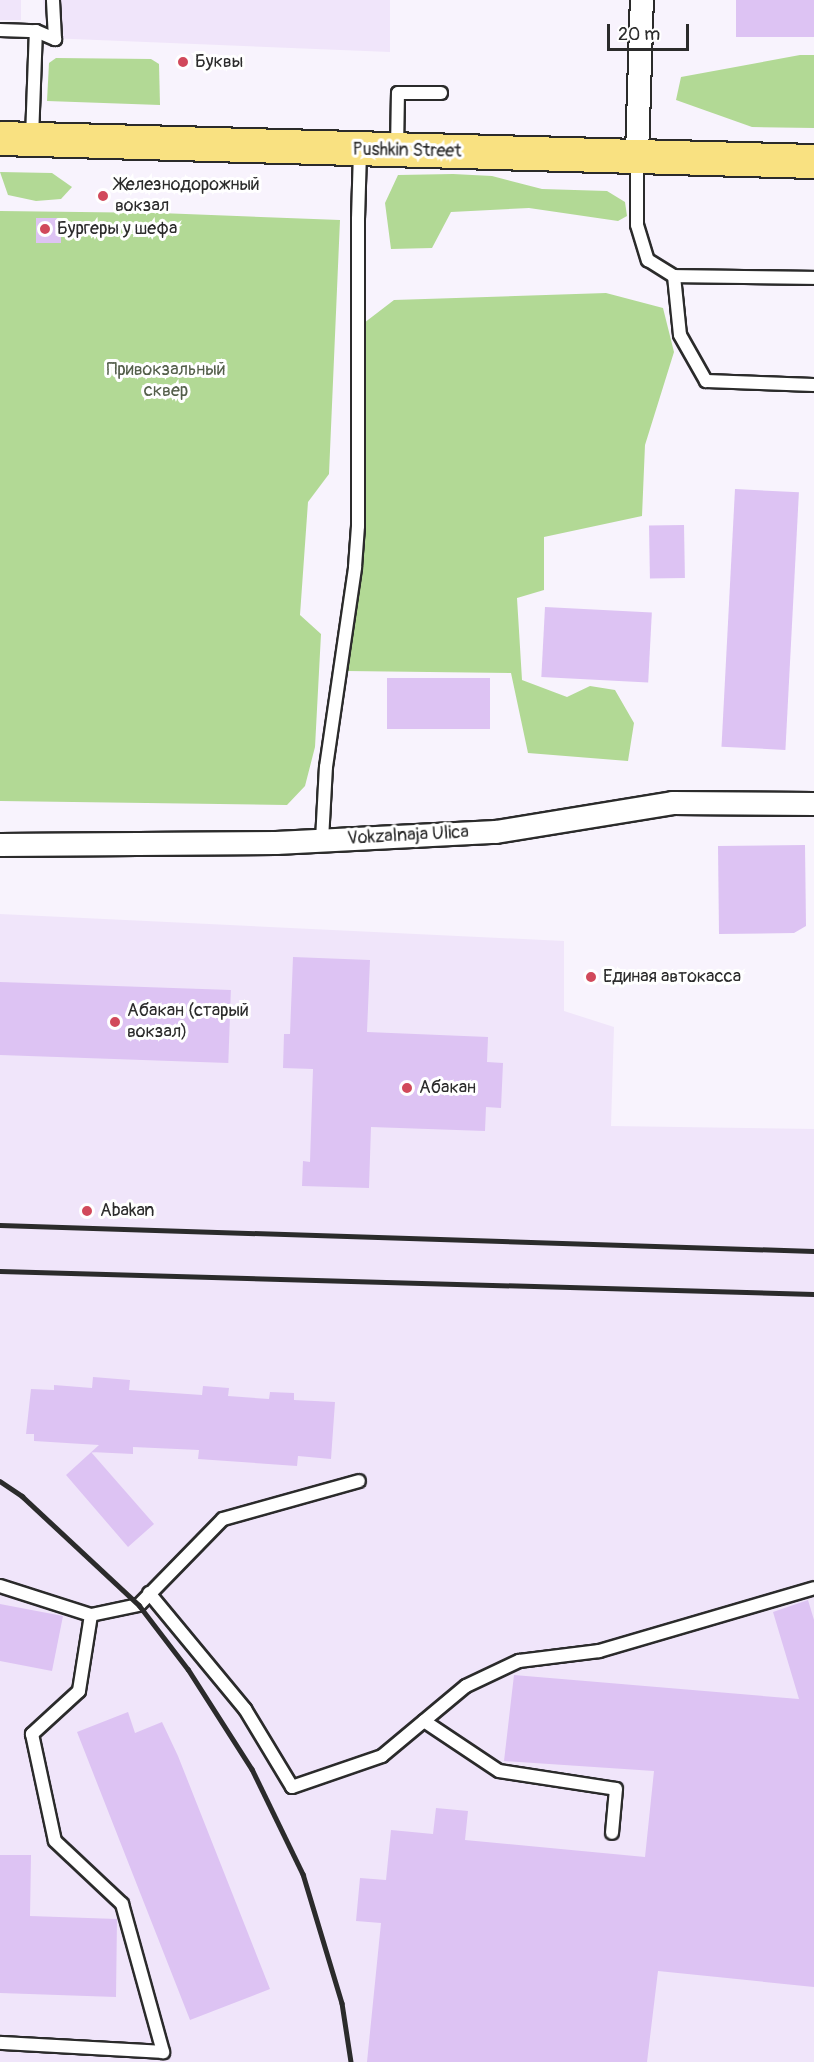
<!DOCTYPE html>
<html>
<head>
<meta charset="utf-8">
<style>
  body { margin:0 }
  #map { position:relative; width:814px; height:2062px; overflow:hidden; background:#f8f3fd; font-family:Pangolin,sans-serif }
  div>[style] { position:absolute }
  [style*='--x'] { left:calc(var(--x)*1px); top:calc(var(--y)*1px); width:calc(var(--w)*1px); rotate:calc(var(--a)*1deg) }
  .built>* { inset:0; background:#f0e5fa; transform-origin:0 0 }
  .green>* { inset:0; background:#b2d995 }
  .building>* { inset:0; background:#ddc3f3; transform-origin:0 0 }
  .roads { filter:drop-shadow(2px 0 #2b2b2b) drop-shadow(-2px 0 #2b2b2b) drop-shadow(0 2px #2b2b2b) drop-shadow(0 -2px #2b2b2b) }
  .lane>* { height:12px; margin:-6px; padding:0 6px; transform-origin:6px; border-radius:6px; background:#fff }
  .street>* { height:22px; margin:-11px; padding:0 11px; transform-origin:11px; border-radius:11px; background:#fff }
  .primary>* { height:33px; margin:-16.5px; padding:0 16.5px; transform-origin:16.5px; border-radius:16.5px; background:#f9e181 }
  .rail>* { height:4.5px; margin:-2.25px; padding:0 2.25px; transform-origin:2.25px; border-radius:2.25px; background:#2b2b2b }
  .dots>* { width:16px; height:16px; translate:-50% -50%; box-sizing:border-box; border:3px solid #fff; border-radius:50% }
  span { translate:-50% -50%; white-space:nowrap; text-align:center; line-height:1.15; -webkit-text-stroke:6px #fff; paint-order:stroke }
  .poi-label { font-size:18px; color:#2b2b2b }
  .left { translate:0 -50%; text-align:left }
  .street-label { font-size:18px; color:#2b2b2b }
  .park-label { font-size:18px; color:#545f4b }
  .scale { position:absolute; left:607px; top:24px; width:82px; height:27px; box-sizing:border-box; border:3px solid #2b2b2b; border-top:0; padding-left:8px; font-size:18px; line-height:21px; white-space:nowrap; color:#2b2b2b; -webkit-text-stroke:4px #fff; paint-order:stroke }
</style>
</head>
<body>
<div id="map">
  <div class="built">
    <i style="left:0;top:0;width:21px;height:20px"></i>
    <i style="clip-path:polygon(43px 0,390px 0,390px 52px,48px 38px)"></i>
    <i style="clip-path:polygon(0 914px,564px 941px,564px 1011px,614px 1027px,611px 1126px,814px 1129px,814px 2062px,0 2062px)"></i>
  </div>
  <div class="green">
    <i style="clip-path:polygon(800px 55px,814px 55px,814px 128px,752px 127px,676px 100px,681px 77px)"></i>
    <i style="clip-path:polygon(56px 58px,151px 59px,159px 64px,160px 105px,47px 101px,49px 63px)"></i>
    <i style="clip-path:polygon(0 172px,52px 173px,72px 187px,61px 199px,36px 201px,8px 195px)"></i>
    <i style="clip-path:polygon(453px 174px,492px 176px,542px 189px,607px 191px,625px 202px,627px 216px,618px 221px,529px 208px,451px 212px,432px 248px,391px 249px,385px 203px,398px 175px)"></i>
    <i style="clip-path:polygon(0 211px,160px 213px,340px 220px,329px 474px,308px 502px,300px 615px,321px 634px,315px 747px,305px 786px,287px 805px,0 801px)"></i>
    <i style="clip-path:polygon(606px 293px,663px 308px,674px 352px,645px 445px,642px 516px,544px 537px,544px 590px,517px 598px,522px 680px,567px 697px,590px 686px,615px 690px,634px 723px,628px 761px,528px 753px,511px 673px,347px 671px,364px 323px,394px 300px)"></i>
  </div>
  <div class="building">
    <i style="left:736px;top:0;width:78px;height:37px"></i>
    <i style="left:36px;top:218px;width:25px;height:25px"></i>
    <i style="left:735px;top:489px;width:64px;height:258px;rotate:3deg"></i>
    <i style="left:684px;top:525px;width:53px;height:35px;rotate:89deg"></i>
    <i style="left:545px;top:607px;width:107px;height:70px;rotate:3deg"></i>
    <i style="left:387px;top:678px;width:103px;height:51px"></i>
    <i style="clip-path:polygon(805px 845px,806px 926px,794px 933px,719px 934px,718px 846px)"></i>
    <i style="clip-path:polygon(293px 957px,370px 960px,367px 1032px,488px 1037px,487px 1062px,503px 1063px,501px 1108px,486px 1107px,485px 1131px,371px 1127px,369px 1188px,302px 1186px,303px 1161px,310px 1162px,313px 1069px,283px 1068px,284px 1034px,290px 1034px)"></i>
    <i style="left:0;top:982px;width:231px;height:73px;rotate:2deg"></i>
    <i style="clip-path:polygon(93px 1377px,130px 1380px,129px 1390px,202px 1395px,203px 1386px,229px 1388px,228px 1396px,269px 1399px,270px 1392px,294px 1393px,294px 1400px,335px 1402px,331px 1459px,298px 1456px,297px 1466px,198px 1459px,199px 1450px,133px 1447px,133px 1454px,91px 1452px,154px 1524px,128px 1547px,66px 1475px,99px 1445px,34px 1441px,34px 1434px,26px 1434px,31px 1389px,54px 1390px,54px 1385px,92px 1388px)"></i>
    <i style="clip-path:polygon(808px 1600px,814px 1620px,814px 1987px,658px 1971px,647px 2062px,367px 2062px,381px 1923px,356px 1921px,360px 1878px,386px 1880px,391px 1830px,433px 1834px,436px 1808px,468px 1811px,465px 1840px,645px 1857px,654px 1771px,504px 1761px,514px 1675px,799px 1699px,773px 1612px)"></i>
    <i style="clip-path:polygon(0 1604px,63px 1616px,52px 1671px,0 1661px)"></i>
    <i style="clip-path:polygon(128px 1712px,135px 1733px,162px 1722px,178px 1756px,270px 1989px,190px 2020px,77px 1732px)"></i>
    <i style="clip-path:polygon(0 1855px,31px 1855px,30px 1916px,117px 1919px,116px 1997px,0 1993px)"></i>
  </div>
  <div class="roads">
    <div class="lane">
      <i style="--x:0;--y:30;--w:36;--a:2"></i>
      <i style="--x:36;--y:31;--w:21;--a:23"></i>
      <i style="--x:55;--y:39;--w:39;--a:-93"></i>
      <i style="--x:32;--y:138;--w:107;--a:-87.9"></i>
      <i style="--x:397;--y:149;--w:56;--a:-89"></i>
      <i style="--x:398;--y:93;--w:43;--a:0"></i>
      <i style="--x:637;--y:156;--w:69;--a:90"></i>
      <i style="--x:637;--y:225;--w:37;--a:73"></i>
      <i style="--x:648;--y:260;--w:31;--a:32"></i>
      <i style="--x:674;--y:276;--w:59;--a:84.2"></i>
      <i style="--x:680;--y:335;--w:53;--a:60.5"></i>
      <i style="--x:706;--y:381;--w:108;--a:2.1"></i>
      <i style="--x:674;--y:276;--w:140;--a:0.8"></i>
      <i style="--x:322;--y:840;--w:73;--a:-86.9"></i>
      <i style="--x:326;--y:767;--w:202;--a:-81.7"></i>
      <i style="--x:355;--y:567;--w:41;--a:-85.8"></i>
      <i style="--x:358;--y:526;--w:307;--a:-90"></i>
      <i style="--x:358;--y:219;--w:68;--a:-88.3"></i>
      <i style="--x:0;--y:1586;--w:96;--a:17.7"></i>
      <i style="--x:91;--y:1615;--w:77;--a:99"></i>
      <i style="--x:79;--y:1691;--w:64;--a:137.5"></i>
      <i style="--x:32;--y:1734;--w:109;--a:77.9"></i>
      <i style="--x:55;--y:1841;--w:92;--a:43.2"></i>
      <i style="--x:122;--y:1904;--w:154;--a:74.5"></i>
      <i style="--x:163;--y:2052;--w:163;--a:-176.8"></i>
      <i style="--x:149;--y:1593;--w:151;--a:50.4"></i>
      <i style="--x:245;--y:1709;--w:91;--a:58.9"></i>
      <i style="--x:292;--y:1787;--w:95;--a:-19"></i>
      <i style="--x:382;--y:1756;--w:109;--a:-39.8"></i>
      <i style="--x:466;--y:1686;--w:59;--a:-25.3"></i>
      <i style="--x:519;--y:1661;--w:81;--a:-7.1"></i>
      <i style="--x:599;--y:1651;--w:224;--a:-16.3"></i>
      <i style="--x:91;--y:1615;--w:49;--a:-11.8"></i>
      <i style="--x:139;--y:1605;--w:120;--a:-45.7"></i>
      <i style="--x:223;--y:1519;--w:141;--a:-15.6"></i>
      <i style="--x:424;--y:1721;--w:90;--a:33.7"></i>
      <i style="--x:499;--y:1771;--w:118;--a:8.7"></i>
      <i style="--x:616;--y:1789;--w:44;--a:95.2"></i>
    </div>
    <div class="street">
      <i style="--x:637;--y:155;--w:155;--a:-88.2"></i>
      <i style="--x:0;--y:845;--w:276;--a:-0.4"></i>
      <i style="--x:276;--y:843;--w:220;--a:-2.9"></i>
      <i style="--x:496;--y:832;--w:179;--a:-9.3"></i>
      <i style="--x:673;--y:803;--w:141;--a:0.4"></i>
    </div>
    <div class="primary">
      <i style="--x:0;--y:138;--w:814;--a:1.62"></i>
    </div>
  </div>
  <div class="rail">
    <i style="--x:0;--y:1225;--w:814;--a:1.83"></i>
    <i style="--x:0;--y:1271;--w:814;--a:1.62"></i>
    <i style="--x:0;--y:1481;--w:27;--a:34"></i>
    <i style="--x:22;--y:1496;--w:160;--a:43"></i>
    <i style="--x:139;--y:1605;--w:81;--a:52.6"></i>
    <i style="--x:188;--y:1669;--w:119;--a:57.4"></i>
    <i style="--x:252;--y:1769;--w:117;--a:64.1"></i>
    <i style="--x:303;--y:1874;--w:135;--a:73.2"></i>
    <i style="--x:342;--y:2003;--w:60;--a:81.3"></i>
  </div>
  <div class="dots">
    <i style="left:183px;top:62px;background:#d1495b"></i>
    <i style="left:103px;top:196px;background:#d1495b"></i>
    <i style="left:45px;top:229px;background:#d1495b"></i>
    <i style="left:591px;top:977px;background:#d1495b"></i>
    <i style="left:115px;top:1022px;background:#d1495b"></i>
    <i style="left:407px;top:1088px;background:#d1495b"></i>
    <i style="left:87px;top:1211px;background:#d1495b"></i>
  </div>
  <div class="poi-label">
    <span class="left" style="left:195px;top:62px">Буквы</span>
    <span class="left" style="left:115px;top:196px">Железнодорожный<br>вокзал</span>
    <span class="left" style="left:57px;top:229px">Бургеры у шефа</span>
    <span class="left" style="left:603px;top:977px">Единая автокасса</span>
    <span class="left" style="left:127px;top:1022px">Абакан (старый<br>вокзал)</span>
    <span class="left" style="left:419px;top:1088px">Абакан</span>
    <span class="left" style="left:100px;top:1211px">Abakan</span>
  </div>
  <div class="street-label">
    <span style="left:407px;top:151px;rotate:1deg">Pushkin Street</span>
    <span style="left:408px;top:836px;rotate:-3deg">Vokzalnaja Ulica</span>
  </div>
  <div class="park-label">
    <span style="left:166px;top:381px">Привокзальный<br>сквер</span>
  </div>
  <div class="scale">20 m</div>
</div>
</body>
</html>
